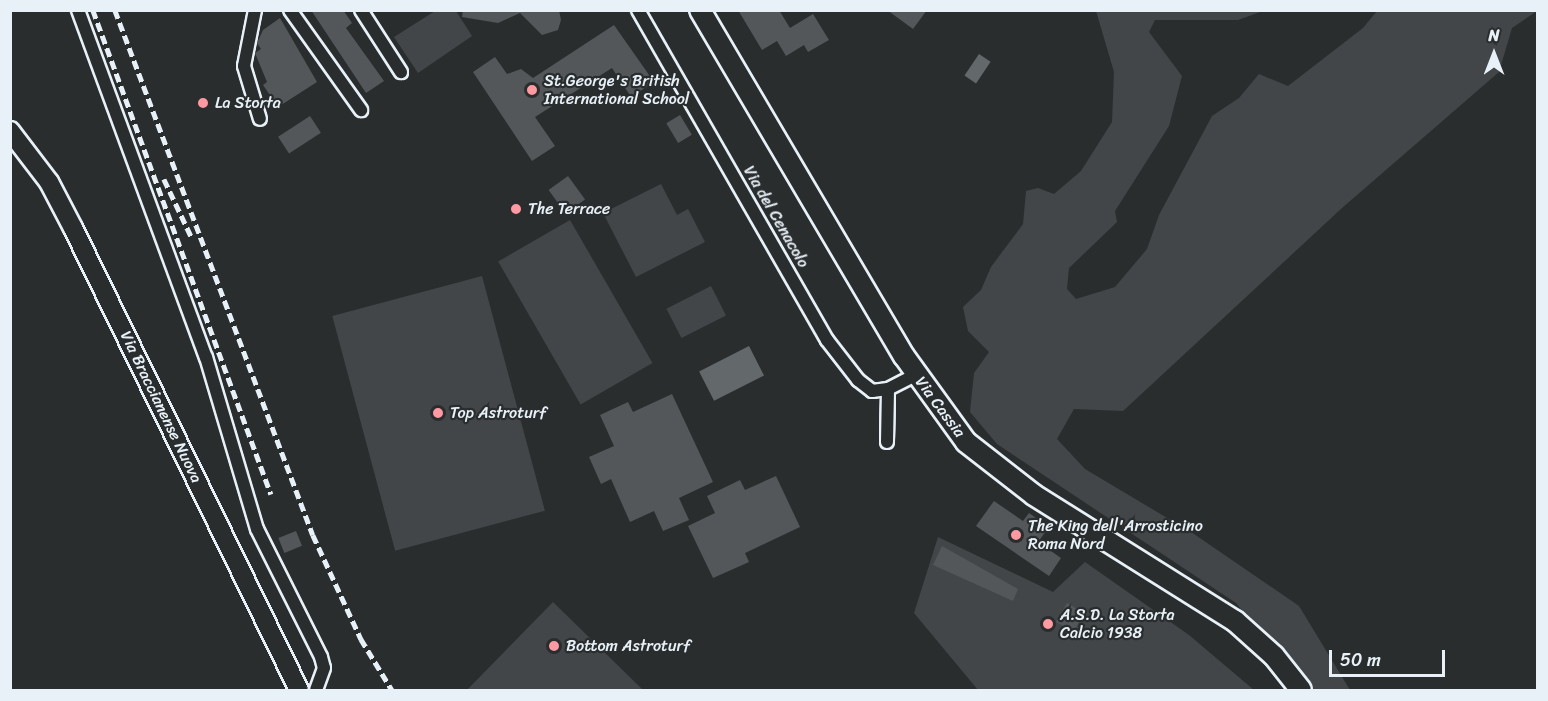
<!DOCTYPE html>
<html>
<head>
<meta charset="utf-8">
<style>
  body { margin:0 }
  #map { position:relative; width:1548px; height:701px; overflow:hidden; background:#2a2d2e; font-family:Sriracha,sans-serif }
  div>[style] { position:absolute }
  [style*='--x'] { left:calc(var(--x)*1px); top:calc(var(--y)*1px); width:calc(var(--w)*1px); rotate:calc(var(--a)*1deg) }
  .green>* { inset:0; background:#424648; transform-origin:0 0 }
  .water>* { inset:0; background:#63686b; transform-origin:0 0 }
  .building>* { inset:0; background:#535759; transform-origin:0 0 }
  .roads { filter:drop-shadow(2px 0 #e8f1f8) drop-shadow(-2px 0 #e8f1f8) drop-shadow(0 2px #e8f1f8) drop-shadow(0 -2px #e8f1f8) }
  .minor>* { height:12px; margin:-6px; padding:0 6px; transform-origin:6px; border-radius:6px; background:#2a2d2e }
  .secondary>* { height:18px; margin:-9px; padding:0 9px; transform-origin:9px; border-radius:9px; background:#2a2d2e }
  .primary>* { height:20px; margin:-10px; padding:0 10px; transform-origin:10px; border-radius:10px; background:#2a2d2e }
  .rail>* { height:4.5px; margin-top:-2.25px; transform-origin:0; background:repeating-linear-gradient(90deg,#e8f1f8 0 9px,transparent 0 13.5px) }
  .dots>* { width:16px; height:16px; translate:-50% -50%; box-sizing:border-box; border:3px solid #2a2d2e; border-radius:50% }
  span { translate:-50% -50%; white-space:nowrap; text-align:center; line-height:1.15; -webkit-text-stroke:4.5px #2a2d2e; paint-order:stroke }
  .poi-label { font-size:16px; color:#e8f1f8 }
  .left { translate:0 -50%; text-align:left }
  .street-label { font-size:16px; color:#e8f1f8 }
  .frame { position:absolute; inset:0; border:12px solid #e8f1f8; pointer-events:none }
  .north { position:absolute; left:1464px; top:24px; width:60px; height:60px; -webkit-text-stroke:4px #2a2d2e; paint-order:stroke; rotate:0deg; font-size:16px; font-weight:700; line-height:24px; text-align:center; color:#e8f1f8 }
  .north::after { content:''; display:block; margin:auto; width:21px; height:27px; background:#e8f1f8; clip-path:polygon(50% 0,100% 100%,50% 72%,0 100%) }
  .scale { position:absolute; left:1329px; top:650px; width:116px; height:27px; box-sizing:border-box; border:3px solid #e8f1f8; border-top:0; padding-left:8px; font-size:18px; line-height:21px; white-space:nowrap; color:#e8f1f8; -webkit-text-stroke:4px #2a2d2e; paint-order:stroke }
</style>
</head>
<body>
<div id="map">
  <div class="green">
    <i style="clip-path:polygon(435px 11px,456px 11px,472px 36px,418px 73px,394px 37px)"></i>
    <i style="clip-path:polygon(1096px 11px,1263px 11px,1238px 20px,1155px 20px,1149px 32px,1182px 76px,1169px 126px,1115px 211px,1117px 222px,1069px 268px,1067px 289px,1076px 299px,1115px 287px,1147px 249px,1159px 215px,1212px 116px,1239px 98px,1259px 74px,1288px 86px,1363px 28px,1377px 11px,1537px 11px,1512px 28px,1499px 72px,1342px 208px,1123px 411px,1074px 409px,1057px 439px,1085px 469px,1194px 534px,1299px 606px,1350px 690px,1304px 690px,1236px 603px,997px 444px,970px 412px,974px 373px,989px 352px,968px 331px,963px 307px,981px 290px,991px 267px,1023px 224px,1026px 191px,1038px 188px,1054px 194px,1081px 171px,1112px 122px,1114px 72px)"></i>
    <i style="clip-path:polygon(661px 184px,677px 215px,688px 209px,705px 242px,636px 277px,603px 213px)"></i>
    <i style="left:570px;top:220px;width:165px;height:83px;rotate:60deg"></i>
    <i style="left:482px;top:276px;width:243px;height:155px;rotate:75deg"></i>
    <i style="left:711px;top:286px;width:33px;height:50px;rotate:63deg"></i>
    <i style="clip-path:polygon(938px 537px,1053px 592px,1085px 562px,1189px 635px,1254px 690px,978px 690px,914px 613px)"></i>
    <i style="clip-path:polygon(553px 602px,643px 690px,467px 690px)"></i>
  </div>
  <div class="water">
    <i style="left:979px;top:54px;width:14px;height:26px;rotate:34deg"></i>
    <i style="left:749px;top:346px;width:33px;height:56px;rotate:63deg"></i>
  </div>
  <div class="building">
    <i style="clip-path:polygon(311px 10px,343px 10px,352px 23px,346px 28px,384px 81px,366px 93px)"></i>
    <i style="clip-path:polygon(463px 10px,559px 10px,561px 20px,558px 30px,542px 35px,520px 13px,498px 23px,462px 17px)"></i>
    <i style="clip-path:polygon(738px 10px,779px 10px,790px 28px,813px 14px,829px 40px,808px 52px,804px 45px,786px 56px,777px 41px,762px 50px)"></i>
    <i style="clip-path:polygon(887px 10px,927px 10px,913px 29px)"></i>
    <i style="clip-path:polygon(280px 18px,317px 82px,278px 107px,263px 85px,267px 82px,255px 53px,261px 49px,257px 43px,263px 30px)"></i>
    <i style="clip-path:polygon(614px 25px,654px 82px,631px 97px,612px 68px,535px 117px,555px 146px,532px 161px,473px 72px,495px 57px,507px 74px,521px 69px,533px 78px)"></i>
    <i style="left:680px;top:115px;width:23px;height:16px;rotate:59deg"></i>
    <i style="left:310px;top:116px;width:20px;height:38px;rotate:57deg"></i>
    <i style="left:568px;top:176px;width:29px;height:24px;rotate:54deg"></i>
    <i style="clip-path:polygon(672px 394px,713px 482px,679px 498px,689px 520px,663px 531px,654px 511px,630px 522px,611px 479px,601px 484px,589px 457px,614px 446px,600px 415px,628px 402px,633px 412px)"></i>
    <i style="clip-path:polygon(776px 476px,800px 527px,745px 553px,749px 562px,713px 578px,688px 526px,715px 513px,707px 496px,740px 480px,745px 490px)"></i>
    <i style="clip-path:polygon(994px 501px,1023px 521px,1029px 513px,1049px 527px,1038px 542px,1061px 558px,1049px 576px,976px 526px)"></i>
    <i style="left:296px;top:531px;width:16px;height:19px;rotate:68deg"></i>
    <i style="clip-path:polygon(942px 546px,1018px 589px,1013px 601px,933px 565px)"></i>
    <i style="left:1067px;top:603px;width:20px;height:22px;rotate:30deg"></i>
  </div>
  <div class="roads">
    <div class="minor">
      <i style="--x:78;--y:10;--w:370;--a:69.8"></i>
      <i style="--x:206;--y:357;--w:179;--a:73.5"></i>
      <i style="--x:257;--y:529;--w:143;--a:63.4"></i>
      <i style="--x:321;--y:657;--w:11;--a:75"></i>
      <i style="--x:324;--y:668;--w:23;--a:110"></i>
      <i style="--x:255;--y:10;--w:57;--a:101.1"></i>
      <i style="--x:244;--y:66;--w:55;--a:73.2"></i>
      <i style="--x:290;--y:10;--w:123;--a:54.6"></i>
      <i style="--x:361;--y:10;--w:74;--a:57.2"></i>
      <i style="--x:638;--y:10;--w:380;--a:60.2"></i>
      <i style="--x:827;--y:340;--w:51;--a:52.2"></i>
      <i style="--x:858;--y:380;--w:18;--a:38"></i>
      <i style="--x:872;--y:391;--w:16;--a:-7"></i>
      <i style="--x:888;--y:389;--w:31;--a:-27"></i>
      <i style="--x:887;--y:442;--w:53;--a:-88.9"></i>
    </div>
    <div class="secondary">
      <i style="--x:10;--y:131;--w:64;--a:52.6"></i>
      <i style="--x:49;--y:182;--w:52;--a:62.4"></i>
      <i style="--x:73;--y:228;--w:514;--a:63.93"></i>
    </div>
    <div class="primary">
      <i style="--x:700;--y:10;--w:402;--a:59.5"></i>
      <i style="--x:904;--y:356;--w:106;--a:54.2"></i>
      <i style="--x:966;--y:442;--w:86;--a:37.9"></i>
      <i style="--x:1034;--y:495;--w:237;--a:32.1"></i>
      <i style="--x:1235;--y:621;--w:52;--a:41.9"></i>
      <i style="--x:1274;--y:656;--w:43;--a:51.5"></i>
    </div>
  </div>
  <div class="rail">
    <i style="--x:93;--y:10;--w:516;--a:69.81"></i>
    <i style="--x:115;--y:10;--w:561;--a:69.34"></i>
    <i style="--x:313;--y:535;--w:115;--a:65.2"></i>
    <i style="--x:361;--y:639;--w:60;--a:58.7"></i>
    <i style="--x:164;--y:179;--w:65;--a:64.6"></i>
  </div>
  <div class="dots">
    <i style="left:532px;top:90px;background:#ff9aa2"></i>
    <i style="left:203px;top:103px;background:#ff9aa2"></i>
    <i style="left:516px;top:209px;background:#ff9aa2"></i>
    <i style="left:438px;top:413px;background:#ff9aa2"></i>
    <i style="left:1016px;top:535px;background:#ff9aa2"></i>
    <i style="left:1048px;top:624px;background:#ff9aa2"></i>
    <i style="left:554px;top:646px;background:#ff9aa2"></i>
  </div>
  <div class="poi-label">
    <span class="left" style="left:544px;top:90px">St.George's British<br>International School</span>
    <span class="left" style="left:215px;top:103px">La Storta</span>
    <span class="left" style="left:528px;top:209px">The Terrace</span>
    <span class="left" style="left:450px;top:413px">Top Astroturf</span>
    <span class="left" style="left:1028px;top:535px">The King dell'Arrosticino<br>Roma Nord</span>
    <span class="left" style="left:1060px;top:624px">A.S.D. La Storta<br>Calcio 1938</span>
    <span class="left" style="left:566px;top:646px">Bottom Astroturf</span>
  </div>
  <div class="street-label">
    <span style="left:776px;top:217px;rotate:60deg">Via del Cenacolo</span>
    <span style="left:161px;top:407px;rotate:64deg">Via Braccianense Nuova</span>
    <span style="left:940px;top:407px;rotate:53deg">Via Cassia</span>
  </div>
  <div class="frame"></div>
  <div class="north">N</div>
  <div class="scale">50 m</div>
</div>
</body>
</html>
